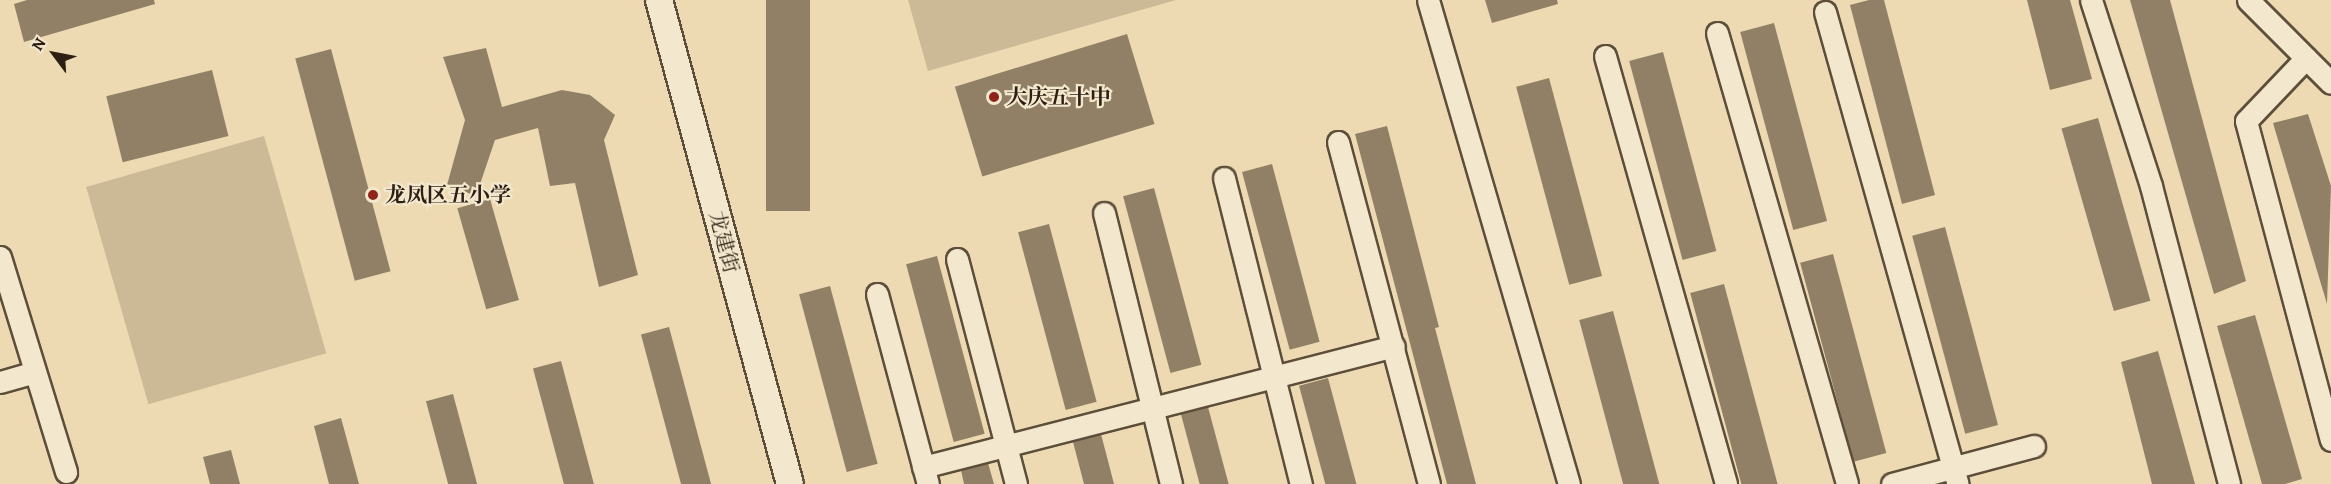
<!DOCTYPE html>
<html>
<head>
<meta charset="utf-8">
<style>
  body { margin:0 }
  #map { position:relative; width:2331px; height:484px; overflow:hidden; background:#eddab2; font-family:Alegreya,"Noto Serif SC",serif }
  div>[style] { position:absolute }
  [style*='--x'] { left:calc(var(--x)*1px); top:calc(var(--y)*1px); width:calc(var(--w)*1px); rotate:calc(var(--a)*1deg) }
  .green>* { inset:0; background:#ccba97; transform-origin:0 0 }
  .building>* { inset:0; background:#918066; transform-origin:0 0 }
  .roads { filter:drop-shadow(2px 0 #5d4e3b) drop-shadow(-2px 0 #5d4e3b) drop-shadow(0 2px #5d4e3b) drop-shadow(0 -2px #5d4e3b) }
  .minor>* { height:21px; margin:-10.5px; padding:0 10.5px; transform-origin:10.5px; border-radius:10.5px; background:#f3e7cd }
  .tertiary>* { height:26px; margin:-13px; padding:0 13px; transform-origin:13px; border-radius:13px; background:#f3e7cd }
  .dots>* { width:16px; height:16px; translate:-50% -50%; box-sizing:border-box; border:3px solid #f3e7cd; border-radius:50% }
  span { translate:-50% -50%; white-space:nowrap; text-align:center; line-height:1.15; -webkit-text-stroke:4.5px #f3e7cd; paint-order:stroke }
  .poi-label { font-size:21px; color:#2d1f13; font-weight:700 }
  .left { translate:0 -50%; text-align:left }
  .street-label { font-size:21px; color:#2d1f13 }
  .north { position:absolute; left:24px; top:24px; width:60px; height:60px; -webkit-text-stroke:4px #f3e7cd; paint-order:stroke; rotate:302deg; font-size:16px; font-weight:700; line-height:24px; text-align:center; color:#2d1f13 }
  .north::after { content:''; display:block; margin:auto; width:21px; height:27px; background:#2d1f13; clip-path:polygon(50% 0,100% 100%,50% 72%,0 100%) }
</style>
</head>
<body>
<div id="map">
  <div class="green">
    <i style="clip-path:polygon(908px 0,1176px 0,928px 71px)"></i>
    <i style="left:264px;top:136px;width:226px;height:185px;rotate:74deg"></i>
  </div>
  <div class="building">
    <i style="clip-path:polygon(27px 0,154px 0,155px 4px,24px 42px,14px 4px)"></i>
    <i style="left:766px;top:0;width:44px;height:211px"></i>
    <i style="clip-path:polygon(1485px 0,1557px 0,1558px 4px,1492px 23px)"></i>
    <i style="clip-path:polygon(1869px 0,1884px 0,1935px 195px,1902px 204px,1850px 5px)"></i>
    <i style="clip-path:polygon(2027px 0,2070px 0,2092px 79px,2050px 90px)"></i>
    <i style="clip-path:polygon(2130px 0,2170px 0,2246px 281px,2214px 294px)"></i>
    <i style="left:1774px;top:23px;width:205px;height:35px;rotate:75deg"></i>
    <i style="left:1127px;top:34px;width:94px;height:180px;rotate:73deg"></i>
    <i style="clip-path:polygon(486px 48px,502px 107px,562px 90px,590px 95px,615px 115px,604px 140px,638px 275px,599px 287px,575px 183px,550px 186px,538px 128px,495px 140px,476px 196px,447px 185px,465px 120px,443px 57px)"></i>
    <i style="left:331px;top:49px;width:230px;height:37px;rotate:75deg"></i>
    <i style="left:1663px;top:52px;width:206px;height:35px;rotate:75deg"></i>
    <i style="left:212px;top:70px;width:68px;height:109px;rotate:76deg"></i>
    <i style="left:1549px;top:78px;width:205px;height:34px;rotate:75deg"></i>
    <i style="clip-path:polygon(2308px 114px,2331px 186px,2327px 304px,2273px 123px)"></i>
    <i style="left:2098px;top:118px;width:190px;height:38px;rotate:74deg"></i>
    <i style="clip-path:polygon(1387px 126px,1439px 327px,1435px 328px,1476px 484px,1447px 484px,1355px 134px)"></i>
    <i style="left:1272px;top:164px;width:184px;height:31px;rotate:75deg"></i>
    <i style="left:1154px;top:188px;width:183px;height:32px;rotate:75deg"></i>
    <i style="left:490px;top:199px;width:105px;height:34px;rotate:74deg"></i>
    <i style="left:1049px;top:224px;width:184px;height:32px;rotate:75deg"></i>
    <i style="left:1945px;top:227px;width:205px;height:34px;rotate:75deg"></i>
    <i style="left:1833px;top:254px;width:206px;height:34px;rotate:75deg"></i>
    <i style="left:937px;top:256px;width:184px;height:32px;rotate:75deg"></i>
    <i style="left:1724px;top:284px;width:207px;height:35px;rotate:75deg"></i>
    <i style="left:830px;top:286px;width:184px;height:32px;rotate:75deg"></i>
    <i style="left:1613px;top:311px;width:179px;height:35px;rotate:75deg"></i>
    <i style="clip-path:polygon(2255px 315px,2302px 479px,2285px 484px,2262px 484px,2217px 326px)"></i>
    <i style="left:669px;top:327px;width:163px;height:29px;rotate:75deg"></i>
    <i style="clip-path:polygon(2158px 351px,2195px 484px,2152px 484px,2121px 362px)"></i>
    <i style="left:561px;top:361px;width:127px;height:29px;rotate:75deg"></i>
    <i style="left:1328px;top:378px;width:110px;height:30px;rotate:75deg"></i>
    <i style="left:453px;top:394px;width:93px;height:28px;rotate:75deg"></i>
    <i style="left:1208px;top:407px;width:80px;height:28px;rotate:75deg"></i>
    <i style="clip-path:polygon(341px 418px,359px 484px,329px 484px,314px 426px)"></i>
    <i style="clip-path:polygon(1101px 434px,1114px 484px,1084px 484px,1073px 442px)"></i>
    <i style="clip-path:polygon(231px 450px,240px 484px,210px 484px,203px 457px)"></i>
    <i style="clip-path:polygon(988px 463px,994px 484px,964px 484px,961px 470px)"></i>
  </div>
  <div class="roads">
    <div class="minor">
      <i style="--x:1428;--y:0;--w:504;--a:73.76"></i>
      <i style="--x:2091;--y:0;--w:195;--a:72.1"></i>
      <i style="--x:2151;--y:186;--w:308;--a:75.3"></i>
      <i style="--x:2248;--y:0;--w:117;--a:45"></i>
      <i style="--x:1825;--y:12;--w:490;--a:74.3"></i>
      <i style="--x:1717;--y:33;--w:469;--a:73.9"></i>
      <i style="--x:1605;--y:56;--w:445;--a:74.2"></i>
      <i style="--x:2306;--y:58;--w:87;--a:133.6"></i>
      <i style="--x:2246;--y:121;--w:330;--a:75.1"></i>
      <i style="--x:1338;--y:142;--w:354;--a:75.1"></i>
      <i style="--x:1224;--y:178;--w:316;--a:75.9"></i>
      <i style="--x:1104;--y:213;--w:279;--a:76.1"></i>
      <i style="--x:0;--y:257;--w:225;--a:72.9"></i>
      <i style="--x:957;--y:259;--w:233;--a:75.3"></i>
      <i style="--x:877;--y:294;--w:197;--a:75"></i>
      <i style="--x:0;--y:382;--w:36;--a:-16"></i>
      <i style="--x:923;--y:467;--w:486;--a:-14.4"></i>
      <i style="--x:1892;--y:484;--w:147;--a:-15"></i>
    </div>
    <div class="tertiary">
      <i style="--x:659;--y:0;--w:501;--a:74.86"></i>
    </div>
  </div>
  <div class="dots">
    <i style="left:994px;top:97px;background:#8f2418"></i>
    <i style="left:373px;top:195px;background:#8f2418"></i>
  </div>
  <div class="poi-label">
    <span class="left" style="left:1006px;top:97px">大庆五十中</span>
    <span class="left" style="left:385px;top:195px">龙凤区五小学</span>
  </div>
  <div class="street-label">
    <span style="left:724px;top:242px;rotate:75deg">龙建街</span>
  </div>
  <div class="north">N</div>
</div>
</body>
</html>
